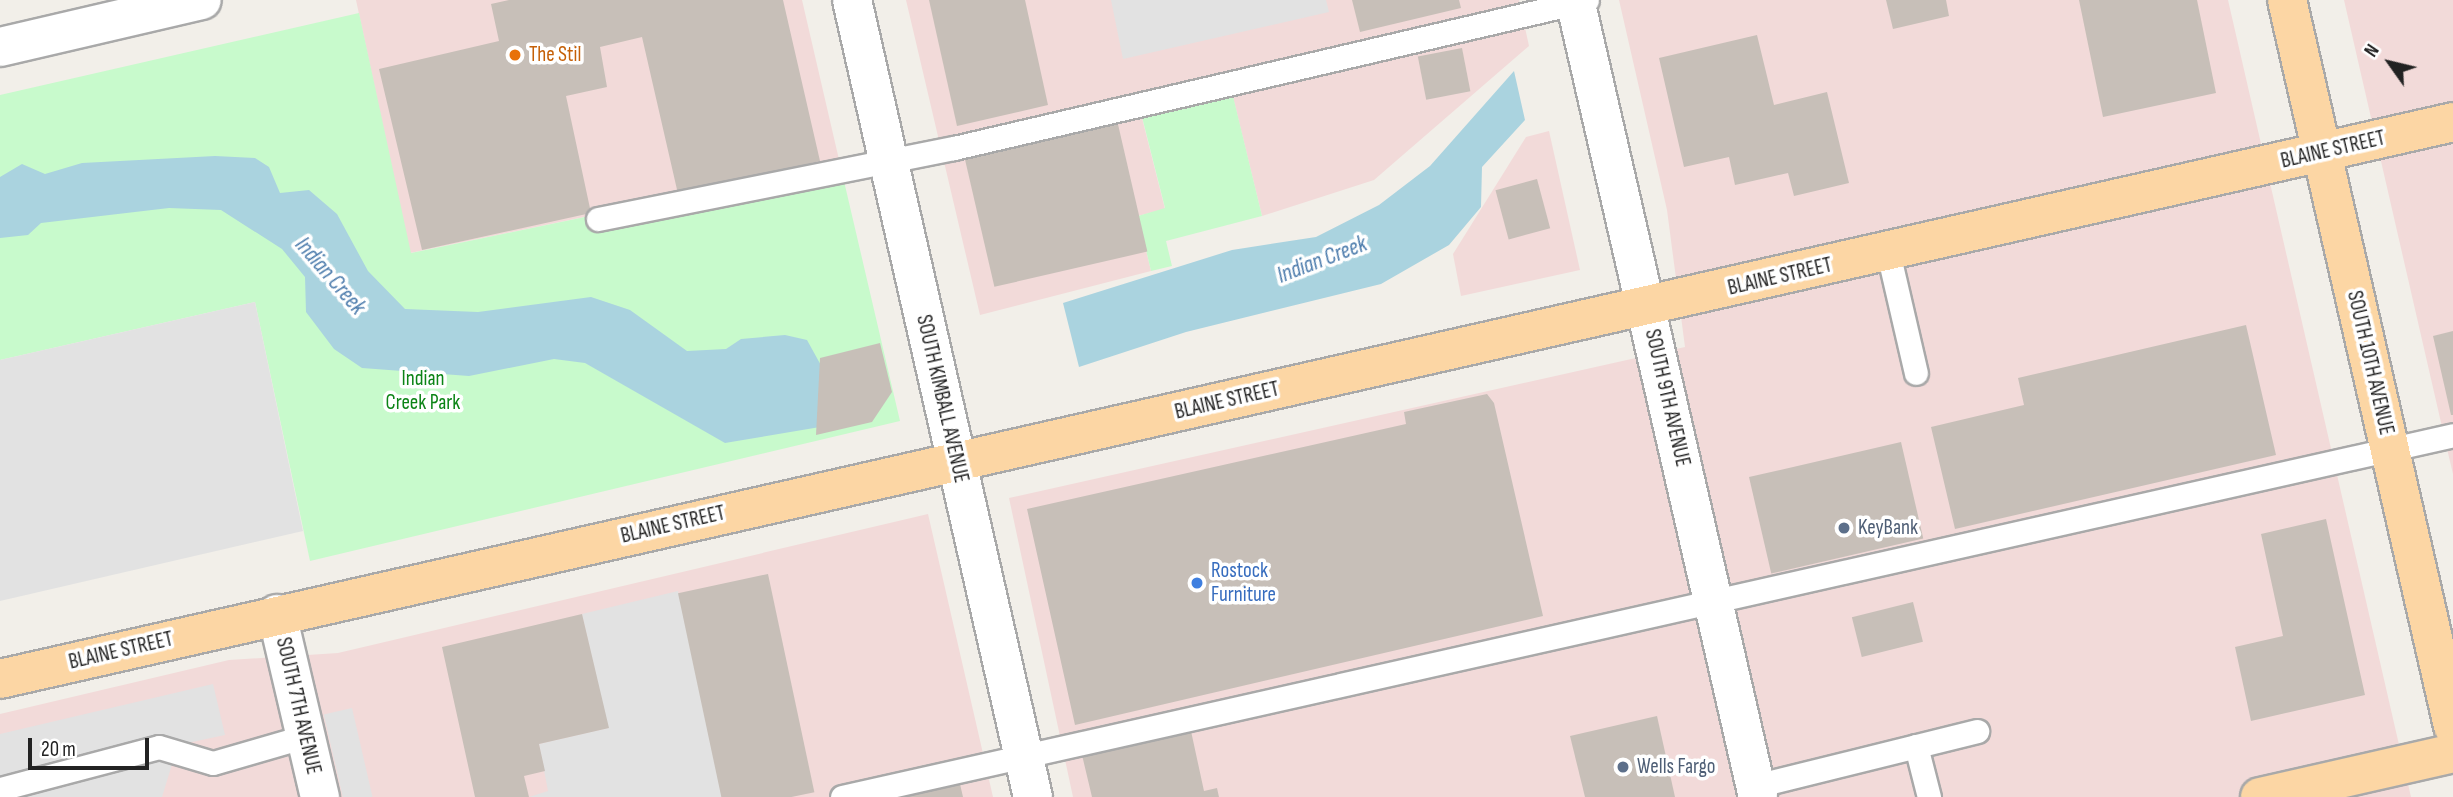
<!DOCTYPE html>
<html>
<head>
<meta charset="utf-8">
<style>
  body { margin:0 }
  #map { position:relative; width:2453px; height:797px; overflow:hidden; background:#f2efe9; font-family:"Sofia Sans Condensed",sans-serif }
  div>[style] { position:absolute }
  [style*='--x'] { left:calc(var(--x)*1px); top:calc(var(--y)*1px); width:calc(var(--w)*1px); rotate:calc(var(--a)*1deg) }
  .commercial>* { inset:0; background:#f2dad9 }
  .park>* { inset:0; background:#c8facc }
  .parking>* { inset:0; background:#e2e2e2; transform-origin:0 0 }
  .water>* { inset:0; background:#aad3df }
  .building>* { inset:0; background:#c7bfb8; transform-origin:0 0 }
  .roads { filter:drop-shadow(2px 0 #a9a9a9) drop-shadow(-2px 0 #a9a9a9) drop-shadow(0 2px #a9a9a9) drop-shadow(0 -2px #a9a9a9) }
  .service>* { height:23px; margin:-11.5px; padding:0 11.5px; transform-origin:11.5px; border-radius:11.5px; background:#fff }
  .minor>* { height:38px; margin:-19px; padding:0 19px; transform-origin:19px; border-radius:19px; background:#fff }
  .tertiary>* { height:38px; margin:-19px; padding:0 19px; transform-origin:19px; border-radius:19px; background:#fff }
  .primary>* { height:38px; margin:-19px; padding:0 19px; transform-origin:19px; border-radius:19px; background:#fcd6a4 }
  .dots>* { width:19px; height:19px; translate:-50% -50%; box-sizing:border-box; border:4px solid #fff; border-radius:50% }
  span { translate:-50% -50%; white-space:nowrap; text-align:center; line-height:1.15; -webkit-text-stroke:7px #fff; paint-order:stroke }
  .food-label { font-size:21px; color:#c56008 }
  .left { translate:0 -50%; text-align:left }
  .street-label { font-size:21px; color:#222 }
  .park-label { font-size:21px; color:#0c8416 }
  .service-label { font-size:21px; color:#4e5e75 }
  .shop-label { font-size:21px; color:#366cbe }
  .water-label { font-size:23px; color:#4a7aab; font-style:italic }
  .north { position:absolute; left:2355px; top:28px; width:70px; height:70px; -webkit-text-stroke:5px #fff; paint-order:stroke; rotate:304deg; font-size:19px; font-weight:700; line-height:28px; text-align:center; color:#222 }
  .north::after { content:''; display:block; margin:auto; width:24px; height:32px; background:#222; clip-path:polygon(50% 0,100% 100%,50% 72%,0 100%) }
  .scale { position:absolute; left:28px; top:738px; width:121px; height:32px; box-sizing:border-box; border:4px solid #222; border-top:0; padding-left:9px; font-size:21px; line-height:24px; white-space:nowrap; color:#222; -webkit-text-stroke:5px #fff; paint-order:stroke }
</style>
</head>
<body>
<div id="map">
  <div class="commercial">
    <i style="clip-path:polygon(356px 0,802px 0,840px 164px,410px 253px)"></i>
    <i style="clip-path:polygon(906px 0,1519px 0,1529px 46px,1374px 180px,1262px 216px,1232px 93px,1141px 114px,1165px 209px,1138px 216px,1151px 271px,980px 315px)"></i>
    <i style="clip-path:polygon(1619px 0,2228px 0,2411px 797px,1073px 797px,1009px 498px,1685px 347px,1667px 210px)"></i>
    <i style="clip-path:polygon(2344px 0,2453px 0,2453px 474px,2448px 453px)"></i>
    <i style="clip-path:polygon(1549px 131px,1580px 270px,1461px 296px,1453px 254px,1526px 137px)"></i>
    <i style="clip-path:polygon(928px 514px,993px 797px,0 797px,0 714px,229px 660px,338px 653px)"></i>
  </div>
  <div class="park">
    <i style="clip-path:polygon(359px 13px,411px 253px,840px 164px,900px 421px,310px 561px,255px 302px,0 360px,0 95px)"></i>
    <i style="clip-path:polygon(1232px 92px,1262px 216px,1166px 241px,1172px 266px,1151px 271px,1138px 216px,1165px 208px,1141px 113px)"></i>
  </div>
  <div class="parking">
    <i style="clip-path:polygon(1111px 0,1326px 0,1329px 12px,1123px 59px)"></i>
    <i style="clip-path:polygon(255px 302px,303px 531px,0 601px,0 360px)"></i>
    <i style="clip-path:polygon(678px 591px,723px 797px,529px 797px,548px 791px,539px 744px,608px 728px,582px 614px)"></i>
    <i style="clip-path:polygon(213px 684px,225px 735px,178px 745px,162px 797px,0 797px,0 734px)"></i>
    <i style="left:352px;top:708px;width:91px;height:29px;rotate:77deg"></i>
  </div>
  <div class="water">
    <i style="clip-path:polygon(1514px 71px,1525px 120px,1482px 167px,1481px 207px,1449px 245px,1381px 284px,1186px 332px,1079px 367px,1063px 303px,1232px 250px,1316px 237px,1379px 205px,1430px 166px)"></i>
    <i style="clip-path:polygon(215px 156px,255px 158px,269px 167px,280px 193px,309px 190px,337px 214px,368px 271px,405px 309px,478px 312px,591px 297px,630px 310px,687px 351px,726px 349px,741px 339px,785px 335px,807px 340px,823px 369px,820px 427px,725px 443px,585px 363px,554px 359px,469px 376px,362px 368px,334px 349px,306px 312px,305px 277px,282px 249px,221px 210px,169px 208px,41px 223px,28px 235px,0 238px,0 177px,22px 164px,45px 174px,82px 163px)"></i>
  </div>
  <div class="building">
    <i style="clip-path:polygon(509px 0,783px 0,820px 161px,678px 194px,642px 37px,600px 47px,607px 87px,566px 96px,591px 213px,422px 250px,379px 69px,499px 41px,491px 4px)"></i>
    <i style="clip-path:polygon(929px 0,1025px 0,1048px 105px,957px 126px)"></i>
    <i style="clip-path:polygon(1352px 0,1459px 0,1461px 8px,1360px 32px)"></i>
    <i style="clip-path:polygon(1886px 0,1946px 0,1949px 16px,1893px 29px)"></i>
    <i style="clip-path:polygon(2079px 0,2197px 0,2216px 93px,2103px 117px)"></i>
    <i style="clip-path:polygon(1757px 35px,1774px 105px,1827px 92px,1849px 183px,1794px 196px,1788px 173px,1735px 185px,1729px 157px,1684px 167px,1659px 58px)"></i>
    <i style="left:1462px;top:48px;width:44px;height:45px;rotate:79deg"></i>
    <i style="left:1117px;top:120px;width:135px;height:157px;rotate:77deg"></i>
    <i style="left:1537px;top:179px;width:51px;height:43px;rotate:75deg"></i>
    <i style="clip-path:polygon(2246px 325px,2276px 455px,1955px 529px,1931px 427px,2024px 405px,2018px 378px)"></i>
    <i style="clip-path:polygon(2453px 331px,2453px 415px,2451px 415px,2433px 336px)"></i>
    <i style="clip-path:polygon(880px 343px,892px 392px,872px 422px,816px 435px,820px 358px)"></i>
    <i style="clip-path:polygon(1487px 394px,1494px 403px,1543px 616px,1075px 725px,1027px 509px,1406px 424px,1404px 412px)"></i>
    <i style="left:1901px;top:442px;width:99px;height:156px;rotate:77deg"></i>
    <i style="clip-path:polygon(2326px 519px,2365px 695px,2251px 721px,2235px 647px,2283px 636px,2261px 534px)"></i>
    <i style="left:768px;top:574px;width:223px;height:92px;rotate:78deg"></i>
    <i style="left:1913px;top:602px;width:41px;height:63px;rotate:76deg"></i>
    <i style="clip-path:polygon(582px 614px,609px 728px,539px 744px,545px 771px,524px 776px,529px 797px,475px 797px,442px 647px)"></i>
    <i style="clip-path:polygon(1657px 716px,1675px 797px,1585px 797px,1570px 736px)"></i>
    <i style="clip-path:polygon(1191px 731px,1204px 791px,1217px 788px,1219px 797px,1092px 797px,1082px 755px)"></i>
    <i style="clip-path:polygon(960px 784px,963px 797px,907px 797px,907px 796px)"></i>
  </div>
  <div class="roads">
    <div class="service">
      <i style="--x:598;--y:219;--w:363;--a:-11.3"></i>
      <i style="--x:954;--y:148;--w:650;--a:-13.16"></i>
      <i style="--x:1888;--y:252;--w:124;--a:77"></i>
      <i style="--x:1916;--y:746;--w:53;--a:75.7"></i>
      <i style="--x:1755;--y:786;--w:229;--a:-13.9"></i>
      <i style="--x:0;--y:789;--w:164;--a:-14.8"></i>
      <i style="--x:159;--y:747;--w:56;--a:16.5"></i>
      <i style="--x:213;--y:763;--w:97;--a:-16.2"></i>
      <i style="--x:842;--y:797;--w:1651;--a:-12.66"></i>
    </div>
    <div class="minor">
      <i style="--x:1575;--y:0;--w:818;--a:77.07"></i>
      <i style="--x:0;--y:47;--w:207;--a:-13.1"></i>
      <i style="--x:277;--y:614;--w:188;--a:76.8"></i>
    </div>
    <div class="tertiary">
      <i style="--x:852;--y:0;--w:817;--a:77.21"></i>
    </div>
    <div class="primary">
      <i style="--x:2287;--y:0;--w:745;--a:77.12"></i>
      <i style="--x:0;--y:679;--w:2515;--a:-12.79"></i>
      <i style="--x:2260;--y:797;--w:198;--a:-12.8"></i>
    </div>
  </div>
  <div class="dots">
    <i style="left:515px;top:55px;background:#e8710a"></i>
    <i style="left:1844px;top:528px;background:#5c6f8a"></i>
    <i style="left:1197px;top:583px;background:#3f7fe0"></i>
    <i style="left:1623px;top:767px;background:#5c6f8a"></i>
  </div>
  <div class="food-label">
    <span class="left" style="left:529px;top:55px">The Stil</span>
  </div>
  <div class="street-label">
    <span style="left:2333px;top:150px;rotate:-13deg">BLAINE STREET</span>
    <span style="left:1780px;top:277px;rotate:-13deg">BLAINE STREET</span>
    <span style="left:2370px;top:363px;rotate:77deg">SOUTH 10TH AVENUE</span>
    <span style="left:1667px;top:398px;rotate:77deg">SOUTH 9TH AVENUE</span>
    <span style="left:942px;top:399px;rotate:77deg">SOUTH KIMBALL AVENUE</span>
    <span style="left:1227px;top:401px;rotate:-13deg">BLAINE STREET</span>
    <span style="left:673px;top:525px;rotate:-13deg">BLAINE STREET</span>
    <span style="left:121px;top:651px;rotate:-13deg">BLAINE STREET</span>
    <span style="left:298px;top:706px;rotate:77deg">SOUTH 7TH AVENUE</span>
  </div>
  <div class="park-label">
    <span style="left:423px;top:391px">Indian<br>Creek Park</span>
  </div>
  <div class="service-label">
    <span class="left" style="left:1858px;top:528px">KeyBank</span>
    <span class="left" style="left:1637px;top:767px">Wells Fargo</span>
  </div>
  <div class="shop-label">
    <span class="left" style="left:1211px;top:583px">Rostock<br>Furniture</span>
  </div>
  <div class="water-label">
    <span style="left:1322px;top:260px;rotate:-21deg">Indian Creek</span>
    <span style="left:330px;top:276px;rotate:49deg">Indian Creek</span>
  </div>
  <div class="north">N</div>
  <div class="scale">20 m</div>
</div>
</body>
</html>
